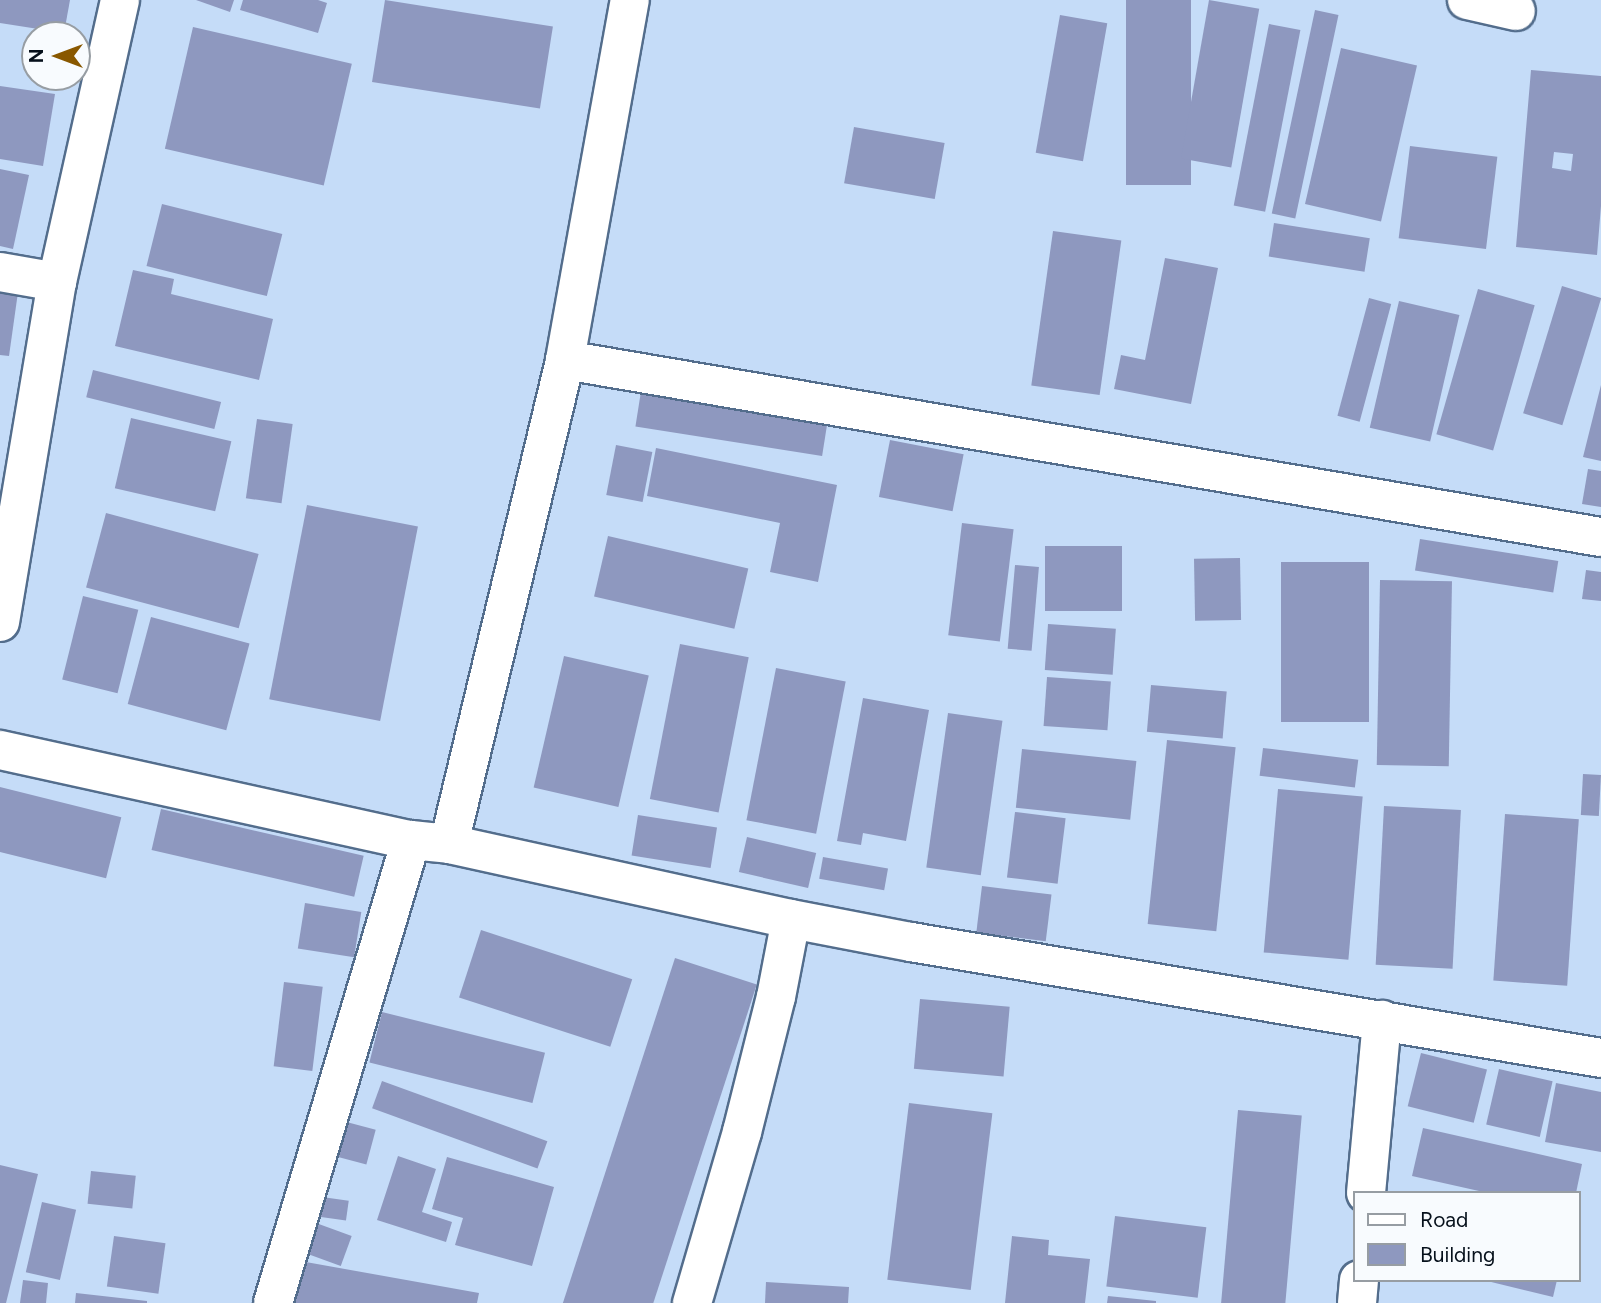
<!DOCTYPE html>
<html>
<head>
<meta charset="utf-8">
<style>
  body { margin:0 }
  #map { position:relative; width:1601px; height:1303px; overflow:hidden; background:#c5dcf8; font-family:Figtree,sans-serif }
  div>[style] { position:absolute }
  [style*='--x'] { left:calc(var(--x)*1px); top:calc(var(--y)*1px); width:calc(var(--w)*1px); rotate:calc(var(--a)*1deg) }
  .building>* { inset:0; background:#8e98bf; transform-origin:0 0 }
  .roads { filter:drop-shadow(2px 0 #536d8c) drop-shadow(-2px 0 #536d8c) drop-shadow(0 2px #536d8c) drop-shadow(0 -2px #536d8c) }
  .minor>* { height:38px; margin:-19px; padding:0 19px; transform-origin:19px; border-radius:19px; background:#fff }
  span { translate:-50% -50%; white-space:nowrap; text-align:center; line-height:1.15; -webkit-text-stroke:6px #f8fbfe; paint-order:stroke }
  .legend { position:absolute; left:1353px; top:1191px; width:228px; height:91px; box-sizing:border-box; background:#f8fbfe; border:2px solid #979da3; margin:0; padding:9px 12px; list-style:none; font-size:21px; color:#06101b }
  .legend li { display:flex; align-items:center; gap:14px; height:35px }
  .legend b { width:35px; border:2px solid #979da3 }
  .north { position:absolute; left:21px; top:21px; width:70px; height:70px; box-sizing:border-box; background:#f8fbfe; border:2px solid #979da3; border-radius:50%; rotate:270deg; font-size:19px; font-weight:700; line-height:28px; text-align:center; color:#06101b }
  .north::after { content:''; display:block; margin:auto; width:24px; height:32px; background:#895800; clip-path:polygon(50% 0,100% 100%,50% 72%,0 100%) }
</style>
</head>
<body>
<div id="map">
  <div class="building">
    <i style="clip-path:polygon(0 0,70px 0,64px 33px,0 23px)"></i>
    <i style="clip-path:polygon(196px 0,234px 0,230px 12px)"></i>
    <i style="clip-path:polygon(243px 0,318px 0,327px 3px,318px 33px,240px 10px)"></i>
    <i style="left:385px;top:0;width:170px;height:83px;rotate:9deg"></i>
    <i style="left:1126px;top:0;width:65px;height:185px"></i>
    <i style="left:1209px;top:0;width:51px;height:161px;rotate:10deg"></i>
    <i style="left:1315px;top:10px;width:24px;height:208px;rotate:12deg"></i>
    <i style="left:1060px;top:15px;width:48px;height:140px;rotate:10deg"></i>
    <i style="left:1269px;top:24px;width:32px;height:185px;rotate:11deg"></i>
    <i style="left:193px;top:27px;width:163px;height:125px;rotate:13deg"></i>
    <i style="left:1341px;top:48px;width:78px;height:160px;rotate:13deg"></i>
    <i style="clip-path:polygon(evenodd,1531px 70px,1601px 76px,1601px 206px,1597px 255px,1516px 247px,1531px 70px,1554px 152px,1573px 154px,1571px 171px,1552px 168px,1554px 152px)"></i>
    <i style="clip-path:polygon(0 86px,55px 94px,43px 166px,0 159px)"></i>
    <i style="left:854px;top:127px;width:92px;height:57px;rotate:10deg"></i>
    <i style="left:1410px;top:146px;width:88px;height:93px;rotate:7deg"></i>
    <i style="clip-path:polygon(0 169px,29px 175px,13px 249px,0 246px)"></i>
    <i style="left:162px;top:204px;width:124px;height:64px;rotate:14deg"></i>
    <i style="left:1274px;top:223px;width:97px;height:34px;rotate:9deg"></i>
    <i style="left:1053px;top:231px;width:69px;height:156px;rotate:8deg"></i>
    <i style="clip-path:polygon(1165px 258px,1218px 268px,1191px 404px,1114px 389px,1121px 355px,1145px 360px)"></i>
    <i style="clip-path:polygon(133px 270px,174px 279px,171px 294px,273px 319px,259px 380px,115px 346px)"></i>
    <i style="clip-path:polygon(0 282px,19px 285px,9px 356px,0 355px)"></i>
    <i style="left:1562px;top:286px;width:41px;height:133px;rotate:17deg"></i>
    <i style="left:1478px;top:289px;width:59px;height:151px;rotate:16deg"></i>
    <i style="left:1369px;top:298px;width:23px;height:122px;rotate:15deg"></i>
    <i style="left:1399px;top:301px;width:62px;height:130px;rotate:13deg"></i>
    <i style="left:93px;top:370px;width:132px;height:28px;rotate:14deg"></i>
    <i style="left:642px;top:385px;width:189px;height:42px;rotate:9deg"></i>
    <i style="clip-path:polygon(1601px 385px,1601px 461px,1583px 457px)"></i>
    <i style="left:131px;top:418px;width:103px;height:72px;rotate:13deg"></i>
    <i style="left:257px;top:419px;width:36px;height:80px;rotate:8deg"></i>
    <i style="left:890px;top:440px;width:75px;height:58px;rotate:11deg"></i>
    <i style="left:616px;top:445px;width:37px;height:51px;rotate:11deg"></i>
    <i style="clip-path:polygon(656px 448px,837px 485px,818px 582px,770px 572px,780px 523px,647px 496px)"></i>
    <i style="clip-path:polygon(1588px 469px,1601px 471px,1601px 507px,1582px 504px)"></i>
    <i style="left:307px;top:505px;width:113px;height:198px;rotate:11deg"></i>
    <i style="left:106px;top:513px;width:158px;height:77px;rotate:15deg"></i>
    <i style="left:962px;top:523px;width:52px;height:113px;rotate:7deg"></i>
    <i style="left:608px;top:536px;width:144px;height:62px;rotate:13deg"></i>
    <i style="left:1420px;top:539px;width:140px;height:32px;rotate:9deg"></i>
    <i style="left:1045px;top:546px;width:77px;height:65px"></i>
    <i style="left:1240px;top:558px;width:62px;height:46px;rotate:89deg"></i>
    <i style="left:1281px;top:562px;width:88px;height:160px"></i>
    <i style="left:1015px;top:565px;width:24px;height:84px;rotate:5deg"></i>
    <i style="clip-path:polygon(1586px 570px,1601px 572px,1601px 601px,1582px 599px)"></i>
    <i style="left:1380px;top:580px;width:72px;height:185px;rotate:1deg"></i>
    <i style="left:83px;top:596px;width:57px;height:86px;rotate:14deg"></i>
    <i style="left:151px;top:617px;width:102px;height:90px;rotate:15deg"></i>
    <i style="left:1048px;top:624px;width:68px;height:46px;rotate:4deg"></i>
    <i style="left:680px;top:644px;width:70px;height:158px;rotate:11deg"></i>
    <i style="left:564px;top:656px;width:87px;height:135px;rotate:13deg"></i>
    <i style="left:776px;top:668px;width:71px;height:155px;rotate:11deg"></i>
    <i style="left:1047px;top:677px;width:64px;height:49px;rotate:4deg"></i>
    <i style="left:1151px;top:685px;width:76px;height:47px;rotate:5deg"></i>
    <i style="clip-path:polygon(863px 698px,929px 710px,906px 841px,863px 833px,861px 845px,837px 841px)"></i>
    <i style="left:948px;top:713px;width:55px;height:156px;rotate:8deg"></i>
    <i style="left:1167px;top:740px;width:69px;height:185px;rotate:6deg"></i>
    <i style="left:1263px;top:748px;width:96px;height:28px;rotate:7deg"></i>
    <i style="left:1022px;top:749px;width:115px;height:59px;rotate:6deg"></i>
    <i style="left:1583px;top:774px;width:18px;height:41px;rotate:3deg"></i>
    <i style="left:0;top:787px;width:125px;height:63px;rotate:14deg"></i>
    <i style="left:1278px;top:789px;width:85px;height:164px;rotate:5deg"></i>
    <i style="left:1384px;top:806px;width:77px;height:159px;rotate:3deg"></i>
    <i style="left:161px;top:809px;width:208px;height:42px;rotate:13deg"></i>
    <i style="left:1015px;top:812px;width:51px;height:66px;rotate:7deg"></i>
    <i style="left:1505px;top:814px;width:74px;height:167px;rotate:4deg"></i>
    <i style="left:638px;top:815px;width:80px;height:41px;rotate:9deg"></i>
    <i style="left:747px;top:837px;width:71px;height:36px;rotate:13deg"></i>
    <i style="left:823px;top:857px;width:66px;height:22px;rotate:10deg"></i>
    <i style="left:982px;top:886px;width:70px;height:47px;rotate:7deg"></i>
    <i style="left:305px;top:903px;width:57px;height:46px;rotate:9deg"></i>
    <i style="left:481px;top:930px;width:159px;height:71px;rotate:18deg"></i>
    <i style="left:675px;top:958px;width:86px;height:364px;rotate:18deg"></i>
    <i style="left:284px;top:982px;width:39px;height:85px;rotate:7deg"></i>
    <i style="left:920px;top:999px;width:90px;height:70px;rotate:5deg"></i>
    <i style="left:382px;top:1012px;width:168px;height:52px;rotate:14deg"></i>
    <i style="left:1421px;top:1053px;width:68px;height:55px;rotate:14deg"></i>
    <i style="left:1499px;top:1069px;width:55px;height:57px;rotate:13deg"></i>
    <i style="left:382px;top:1081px;width:176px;height:29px;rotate:20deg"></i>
    <i style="clip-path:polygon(1556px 1083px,1601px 1092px,1601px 1152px,1545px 1142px)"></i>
    <i style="left:909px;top:1103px;width:84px;height:178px;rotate:7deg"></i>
    <i style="left:1238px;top:1110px;width:64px;height:194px;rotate:5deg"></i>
    <i style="left:339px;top:1120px;width:38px;height:36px;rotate:15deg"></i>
    <i style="clip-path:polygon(1423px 1128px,1582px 1164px,1576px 1193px,1488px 1193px,1412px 1176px)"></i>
    <i style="clip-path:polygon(398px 1156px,436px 1169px,422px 1212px,452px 1222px,446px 1242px,377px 1220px)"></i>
    <i style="clip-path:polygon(447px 1157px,554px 1187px,532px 1266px,455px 1245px,463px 1218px,432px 1209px)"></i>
    <i style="clip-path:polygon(0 1165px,38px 1174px,6px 1303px,0 1303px)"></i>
    <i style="left:91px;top:1171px;width:45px;height:33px;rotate:6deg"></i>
    <i style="left:322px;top:1197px;width:27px;height:20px;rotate:8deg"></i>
    <i style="left:42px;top:1202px;width:35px;height:72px;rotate:13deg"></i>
    <i style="left:1115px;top:1216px;width:92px;height:71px;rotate:7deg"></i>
    <i style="left:316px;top:1223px;width:38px;height:32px;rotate:20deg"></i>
    <i style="left:114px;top:1236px;width:52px;height:51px;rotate:8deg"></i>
    <i style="clip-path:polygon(1012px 1236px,1049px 1240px,1048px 1255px,1090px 1259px,1085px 1303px,1005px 1303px)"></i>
    <i style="clip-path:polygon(289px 1259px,479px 1293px,477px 1303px,281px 1303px)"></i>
    <i style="clip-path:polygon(23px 1280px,48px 1283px,46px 1303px,20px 1303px)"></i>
    <i style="clip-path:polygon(1483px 1280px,1557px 1280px,1553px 1297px)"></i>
    <i style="clip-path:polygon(766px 1282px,849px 1287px,848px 1303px,765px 1303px)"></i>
    <i style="clip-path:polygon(76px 1293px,147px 1301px,147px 1303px,75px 1303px)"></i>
    <i style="clip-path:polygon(1108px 1296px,1156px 1301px,1156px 1303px,1107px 1303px)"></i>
  </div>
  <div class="roads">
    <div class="minor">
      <i style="--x:1467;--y:0;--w:50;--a:12.7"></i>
      <i style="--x:0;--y:272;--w:58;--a:10"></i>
      <i style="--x:565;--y:360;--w:1051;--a:9.7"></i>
      <i style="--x:0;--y:622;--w:345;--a:-80.5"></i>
      <i style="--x:57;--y:282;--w:289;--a:-77.4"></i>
      <i style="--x:0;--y:750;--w:421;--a:12.4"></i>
      <i style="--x:411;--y:840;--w:483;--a:106.6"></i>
      <i style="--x:411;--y:840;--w:38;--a:6"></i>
      <i style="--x:449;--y:844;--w:350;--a:12.4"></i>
      <i style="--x:791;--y:919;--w:122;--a:10.9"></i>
      <i style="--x:911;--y:942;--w:700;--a:9.54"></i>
      <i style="--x:449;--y:844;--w:498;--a:-76.5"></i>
      <i style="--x:565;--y:360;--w:366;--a:-79.8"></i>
      <i style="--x:1366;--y:1193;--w:174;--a:-84.7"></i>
      <i style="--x:692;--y:1303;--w:178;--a:-73.7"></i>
      <i style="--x:742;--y:1132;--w:139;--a:-75.9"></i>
      <i style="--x:776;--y:997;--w:79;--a:-79.1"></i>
      <i style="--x:1357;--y:1303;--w:23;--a:-85"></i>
    </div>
  </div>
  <ul class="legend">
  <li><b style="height:9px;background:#fff"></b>Road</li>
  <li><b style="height:19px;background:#8e98bf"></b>Building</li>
  </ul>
  <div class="north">N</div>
</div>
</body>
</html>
